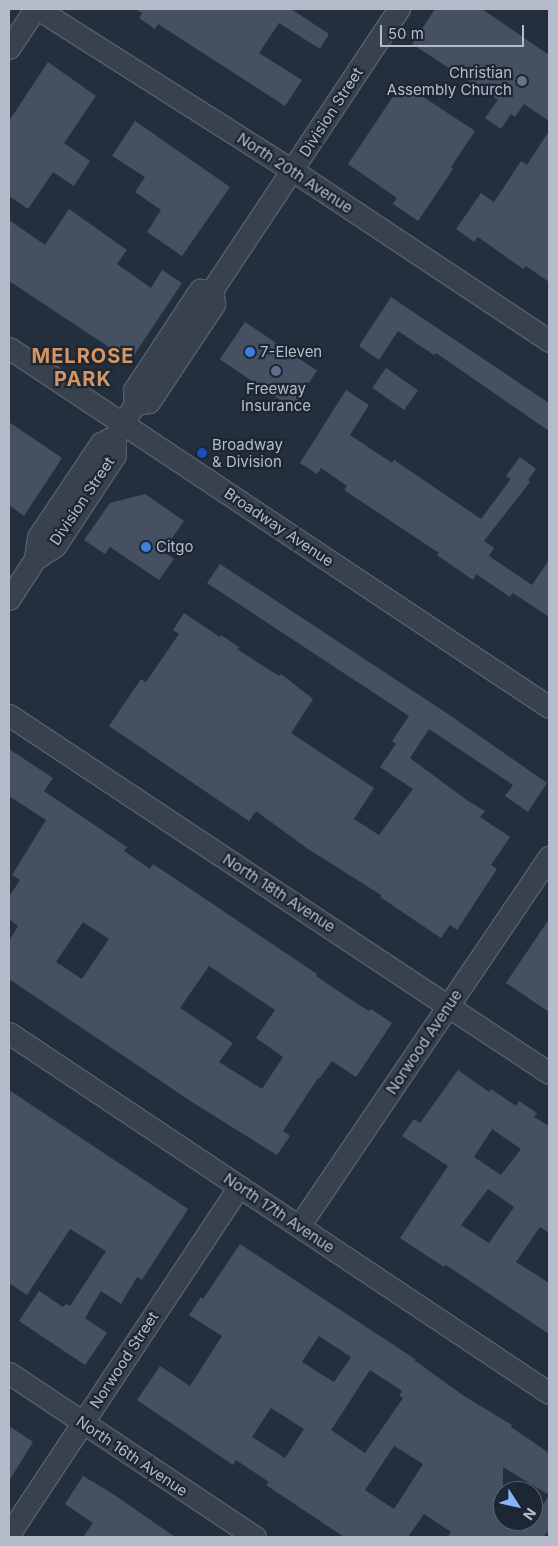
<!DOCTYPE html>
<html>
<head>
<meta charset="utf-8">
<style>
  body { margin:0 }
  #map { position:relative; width:558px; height:1546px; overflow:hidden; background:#242f3e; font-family:Inter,sans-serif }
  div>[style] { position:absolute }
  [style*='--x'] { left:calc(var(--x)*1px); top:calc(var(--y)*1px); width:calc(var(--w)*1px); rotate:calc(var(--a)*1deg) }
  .building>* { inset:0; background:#455162; transform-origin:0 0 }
  .roads { filter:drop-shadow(1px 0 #565f6c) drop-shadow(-1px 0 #565f6c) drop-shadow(0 1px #565f6c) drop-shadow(0 -1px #565f6c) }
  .street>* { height:21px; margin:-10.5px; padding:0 10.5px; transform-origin:10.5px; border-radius:10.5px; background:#38414e }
  .dots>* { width:14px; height:14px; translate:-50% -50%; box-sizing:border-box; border:2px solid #1d2633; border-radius:50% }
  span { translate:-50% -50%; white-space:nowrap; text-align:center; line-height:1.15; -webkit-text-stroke:4.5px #1d2633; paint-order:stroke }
  .poi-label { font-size:15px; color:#b4bcc9 }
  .right { translate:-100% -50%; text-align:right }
  .left { translate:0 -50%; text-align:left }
  .street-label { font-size:15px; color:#b4bcc9 }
  .district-label { font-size:20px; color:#d59563; font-weight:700; letter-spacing:1px }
  .frame { position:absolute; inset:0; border:10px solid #b4bcc9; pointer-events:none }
  .north { position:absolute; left:493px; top:1481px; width:50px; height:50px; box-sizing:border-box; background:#1d2633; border:1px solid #59626f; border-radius:50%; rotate:125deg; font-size:14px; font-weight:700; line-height:20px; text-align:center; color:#b4bcc9 }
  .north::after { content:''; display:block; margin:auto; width:18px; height:22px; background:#8ab4f8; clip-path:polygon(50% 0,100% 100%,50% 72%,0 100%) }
  .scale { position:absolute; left:380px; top:25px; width:144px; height:22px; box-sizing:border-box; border:2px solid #b4bcc9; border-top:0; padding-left:6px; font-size:15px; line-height:18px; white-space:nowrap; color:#b4bcc9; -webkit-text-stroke:4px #1d2633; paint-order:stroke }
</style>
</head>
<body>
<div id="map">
  <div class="building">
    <i style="clip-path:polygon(135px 9px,291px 9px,329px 34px,320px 49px,279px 23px,259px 53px,302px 80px,285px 106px,158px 24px,155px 29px,139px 18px,142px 13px)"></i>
    <i style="clip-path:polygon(435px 9px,482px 9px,549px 55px,549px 121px,524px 104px,515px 117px,511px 114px,501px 129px,485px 118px,498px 100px,412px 44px)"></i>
    <i style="clip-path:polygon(48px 62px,96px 96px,64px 143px,90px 161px,74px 186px,53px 172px,28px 209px,9px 196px,9px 121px)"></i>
    <i style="clip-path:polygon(402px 83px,475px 131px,451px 167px,453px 169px,418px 221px,393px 204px,397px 198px,348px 164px)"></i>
    <i style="clip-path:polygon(135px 121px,230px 187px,182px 256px,147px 232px,161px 210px,135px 192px,145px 177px,112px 156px)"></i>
    <i style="clip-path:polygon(549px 131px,549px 282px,526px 266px,523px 269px,478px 237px,474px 242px,456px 229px,481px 193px,494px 202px,521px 161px,527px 165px)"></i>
    <i style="clip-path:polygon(69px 209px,127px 250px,117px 264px,151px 288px,162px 270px,182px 283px,130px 361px,9px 281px,9px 220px,45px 245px)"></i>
    <i style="clip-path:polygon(391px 297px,549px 403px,549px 431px,436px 353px,434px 355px,398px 331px,379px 360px,359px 346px)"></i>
    <i style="left:245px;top:322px;width:87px;height:45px;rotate:34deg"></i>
    <i style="left:386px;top:368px;width:39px;height:24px;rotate:35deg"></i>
    <i style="clip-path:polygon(346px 390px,369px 405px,350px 435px,392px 463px,394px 460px,481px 519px,511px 479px,506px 476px,520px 457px,536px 469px,528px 480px,530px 482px,484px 541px,494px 548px,489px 556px,532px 585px,549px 560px,549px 617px,513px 593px,510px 597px,476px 574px,473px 580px,437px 555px,439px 553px,344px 490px,347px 486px,321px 468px,317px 474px,300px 463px)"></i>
    <i style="clip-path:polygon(9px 422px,62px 458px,24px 516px,9px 505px)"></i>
    <i style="clip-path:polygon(145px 494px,184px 521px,163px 551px,174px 559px,159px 580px,110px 547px,105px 554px,84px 540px,110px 503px)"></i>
    <i style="clip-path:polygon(220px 564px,448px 714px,547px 783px,528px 812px,505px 796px,513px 785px,429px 729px,410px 758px,468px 801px,485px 811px,480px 817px,510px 837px,491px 865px,497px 869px,457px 930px,450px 925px,441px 938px,380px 897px,381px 895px,308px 849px,256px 811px,249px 821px,109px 726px,141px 679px,146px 682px,179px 634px,173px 630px,184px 613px,220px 637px,221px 635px,239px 647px,237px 649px,279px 676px,281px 674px,313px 699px,291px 733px,374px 788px,354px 819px,379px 835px,413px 789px,380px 767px,396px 744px,392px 741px,409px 716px,207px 583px)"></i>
    <i style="clip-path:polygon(evenodd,9px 749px,53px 778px,44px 791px,127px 847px,124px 851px,150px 869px,153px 864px,317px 974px,316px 976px,347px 997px,369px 1011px,371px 1009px,392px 1023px,356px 1077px,332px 1061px,319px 1079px,318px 1078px,283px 1131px,290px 1136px,277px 1155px,192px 1102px,9px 979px,9px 941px,18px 926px,9px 919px,9px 897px,20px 880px,12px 875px,46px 820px,9px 796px,9px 749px,83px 922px,109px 939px,82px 979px,56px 962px,83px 922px,9px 749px,209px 966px,275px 1010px,256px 1038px,283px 1057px,262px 1089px,219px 1062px,233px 1043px,180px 1008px,209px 966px)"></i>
    <i style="clip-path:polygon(549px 919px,549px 1012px,506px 983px)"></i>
    <i style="clip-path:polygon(evenodd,458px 1070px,489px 1092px,491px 1089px,516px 1106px,519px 1101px,537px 1113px,534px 1117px,549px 1126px,549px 1233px,540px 1227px,516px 1262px,549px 1283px,549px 1334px,446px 1265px,444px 1267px,400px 1238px,448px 1166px,402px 1136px,414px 1119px,420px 1123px,458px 1070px,492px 1129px,521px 1149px,501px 1175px,474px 1157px,492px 1129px,458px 1070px,488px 1189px,514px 1207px,489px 1243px,461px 1225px,488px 1189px)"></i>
    <i style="clip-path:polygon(9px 1090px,188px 1209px,142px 1280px,137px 1277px,121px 1304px,101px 1291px,85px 1318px,107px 1333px,85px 1365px,19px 1321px,39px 1291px,63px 1307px,66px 1304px,70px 1306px,106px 1251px,70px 1229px,27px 1295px,9px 1283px)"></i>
    <i style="clip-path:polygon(evenodd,240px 1244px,415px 1359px,414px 1360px,464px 1396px,512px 1425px,511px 1427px,549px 1453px,549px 1529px,544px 1537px,447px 1537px,451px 1532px,424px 1514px,408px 1537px,344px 1537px,266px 1485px,269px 1482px,236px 1460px,233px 1465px,137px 1400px,160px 1366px,190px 1386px,222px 1336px,189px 1315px,201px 1297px,203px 1299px,240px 1244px,319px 1336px,351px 1357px,334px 1382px,302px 1362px,319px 1336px,240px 1244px,370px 1370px,402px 1391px,399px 1396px,403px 1398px,365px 1453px,331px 1430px,370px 1370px,240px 1244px,271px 1408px,304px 1429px,285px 1458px,252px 1437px,271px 1408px,240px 1244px,394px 1446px,423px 1464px,394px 1509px,365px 1490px,394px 1446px,240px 1244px,503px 1467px,549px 1495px,533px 1521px,503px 1521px,503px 1467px)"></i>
    <i style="clip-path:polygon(9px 1426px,33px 1442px,9px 1481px)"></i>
    <i style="clip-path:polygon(83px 1476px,113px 1494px,175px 1537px,83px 1537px,93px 1523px,65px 1504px)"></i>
  </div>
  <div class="roads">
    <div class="street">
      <i style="--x:38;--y:9;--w:301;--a:32.4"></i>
      <i style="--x:292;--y:170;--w:309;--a:33.6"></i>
      <i style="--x:9;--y:48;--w:47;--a:-56.3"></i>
      <i style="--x:9;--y:348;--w:648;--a:33.62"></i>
      <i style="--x:135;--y:404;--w:14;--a:-8"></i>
      <i style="--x:149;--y:402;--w:118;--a:-56.4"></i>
      <i style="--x:214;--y:304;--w:14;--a:-98"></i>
      <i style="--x:212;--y:290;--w:338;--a:-56.4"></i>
      <i style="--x:35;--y:559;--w:22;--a:-82"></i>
      <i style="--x:38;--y:537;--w:113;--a:-56.2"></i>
      <i style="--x:101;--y:443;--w:16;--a:-27"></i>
      <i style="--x:115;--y:436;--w:38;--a:-58"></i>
      <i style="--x:135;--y:404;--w:14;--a:-94"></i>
      <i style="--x:134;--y:390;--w:111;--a:-56.7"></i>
      <i style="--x:195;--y:297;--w:9;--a:-54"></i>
      <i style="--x:200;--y:290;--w:12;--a:0"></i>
      <i style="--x:9;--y:599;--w:48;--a:-57"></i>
      <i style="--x:35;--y:559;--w:24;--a:-33"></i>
      <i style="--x:55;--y:546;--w:109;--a:-56.6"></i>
      <i style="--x:115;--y:455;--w:19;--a:-90"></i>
      <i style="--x:9;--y:715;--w:648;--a:33.54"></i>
      <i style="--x:9;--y:1033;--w:649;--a:33.69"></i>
      <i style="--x:299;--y:1226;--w:446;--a:-55.9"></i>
      <i style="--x:9;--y:1373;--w:296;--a:33.7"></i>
      <i style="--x:9;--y:1534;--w:417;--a:-56.5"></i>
    </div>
  </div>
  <div class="dots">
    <i style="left:522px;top:81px;background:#6b7280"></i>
    <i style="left:250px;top:352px;background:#3f7fe0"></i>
    <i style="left:276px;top:371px;background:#5c6f8a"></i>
    <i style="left:202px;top:453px;background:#1a4fb4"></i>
    <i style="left:146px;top:547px;background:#3f7fe0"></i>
  </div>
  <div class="poi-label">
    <span class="right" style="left:512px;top:81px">Christian<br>Assembly Church</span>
    <span class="left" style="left:260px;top:352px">7-Eleven</span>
    <span style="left:276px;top:397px">Freeway<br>Insurance</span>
    <span class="left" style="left:212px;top:453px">Broadway<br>&amp; Division</span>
    <span class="left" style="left:156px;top:547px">Citgo</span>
  </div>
  <div class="street-label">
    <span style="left:331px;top:112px;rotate:-57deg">Division Street</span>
    <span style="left:295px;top:173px;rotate:33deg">North 20th Avenue</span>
    <span style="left:82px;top:501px;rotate:-56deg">Division Street</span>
    <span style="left:279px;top:527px;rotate:34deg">Broadway Avenue</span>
    <span style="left:279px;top:893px;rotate:33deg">North 18th Avenue</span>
    <span style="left:424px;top:1042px;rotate:-56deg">Norwood Avenue</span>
    <span style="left:279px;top:1213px;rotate:34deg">North 17th Avenue</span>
    <span style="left:124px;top:1360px;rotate:-57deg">Norwood Street</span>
    <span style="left:132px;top:1456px;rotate:34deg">North 16th Avenue</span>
  </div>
  <div class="district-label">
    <span style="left:83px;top:368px">MELROSE<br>PARK</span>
  </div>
  <div class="frame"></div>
  <div class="north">N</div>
  <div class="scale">50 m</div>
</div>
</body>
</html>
